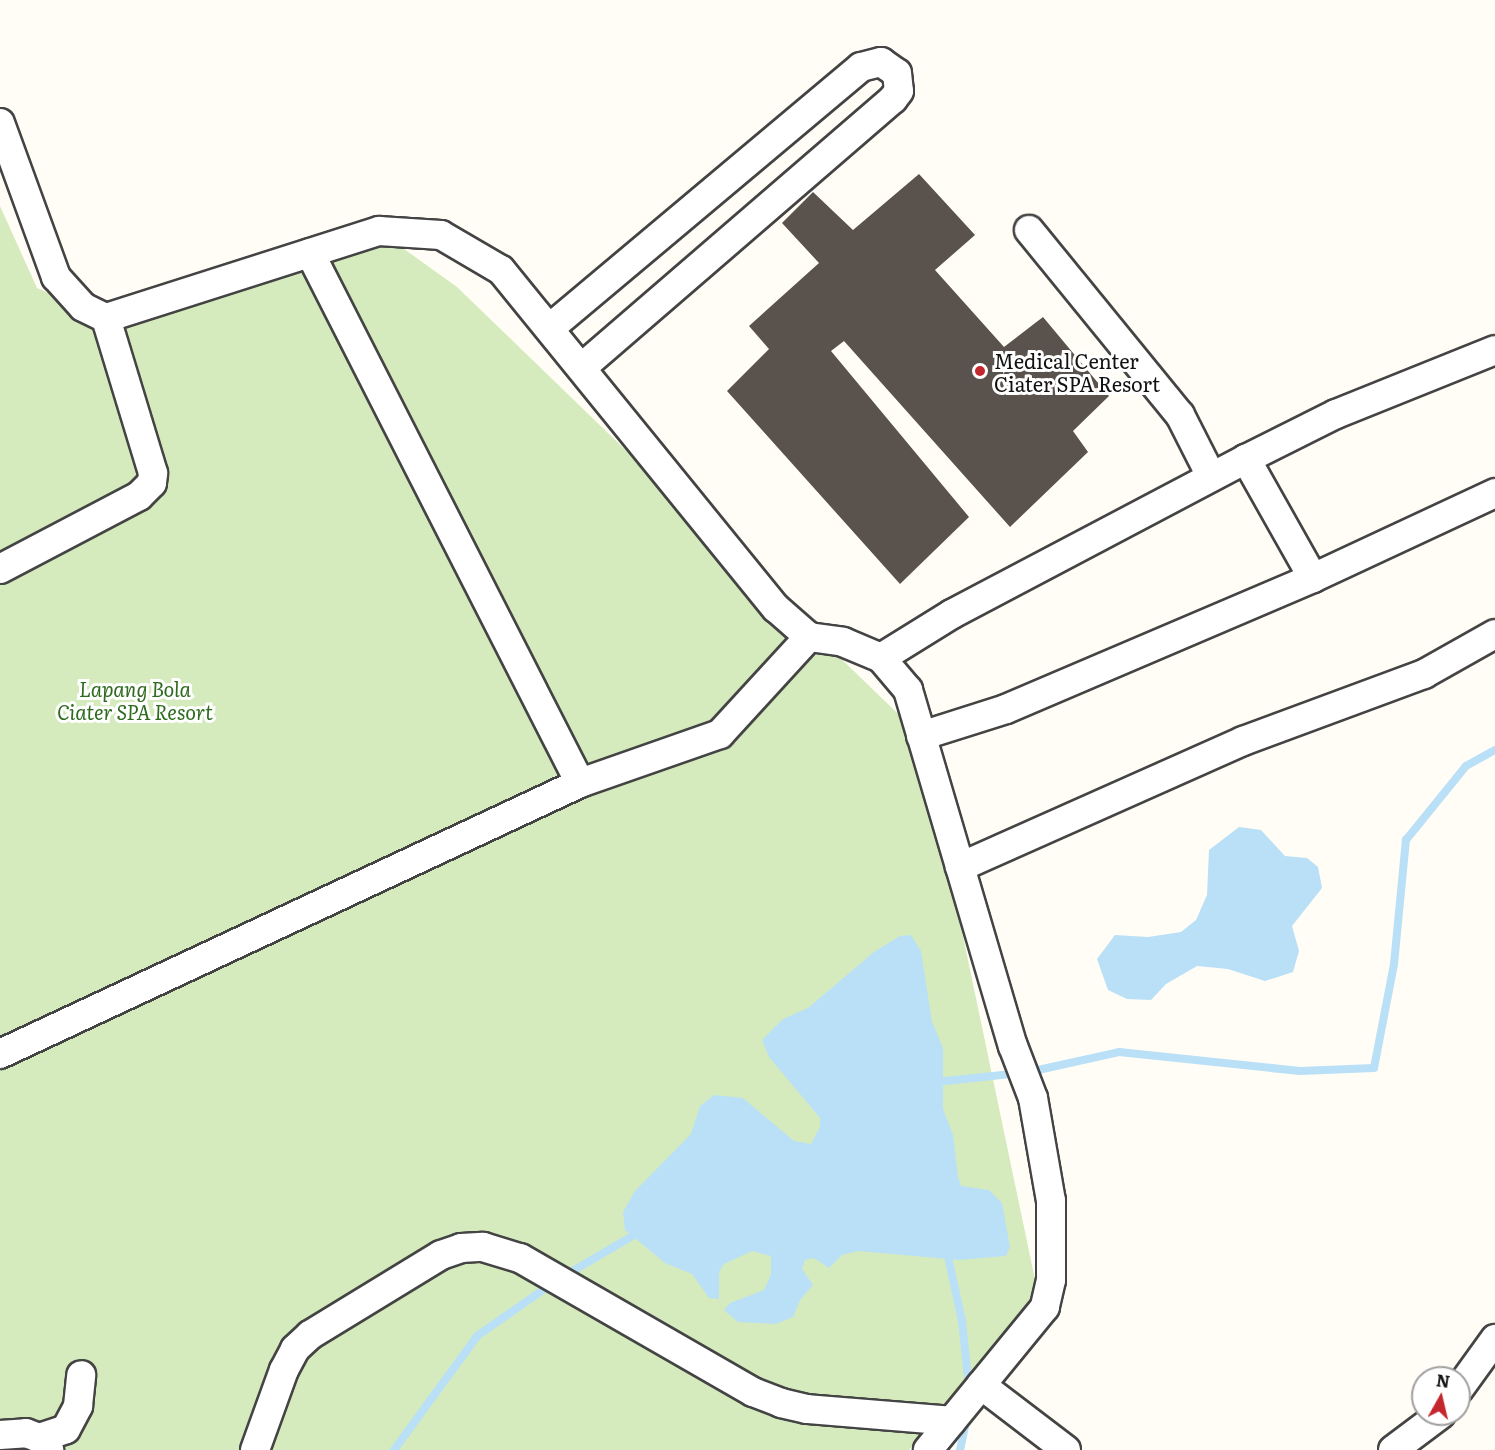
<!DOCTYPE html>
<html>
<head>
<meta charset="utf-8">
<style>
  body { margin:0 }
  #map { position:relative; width:1495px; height:1450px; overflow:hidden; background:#fffdf5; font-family:Literata,serif }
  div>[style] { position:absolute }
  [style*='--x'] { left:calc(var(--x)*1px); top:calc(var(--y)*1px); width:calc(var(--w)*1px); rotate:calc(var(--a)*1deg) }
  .green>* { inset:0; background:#d5ebbd }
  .water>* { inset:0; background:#b9e0f7 }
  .stream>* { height:8px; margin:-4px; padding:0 4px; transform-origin:4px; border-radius:4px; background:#b9e0f7 }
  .building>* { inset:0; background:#5a524d }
  .roads { filter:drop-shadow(2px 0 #444) drop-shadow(-2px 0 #444) drop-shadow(0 2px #444) drop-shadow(0 -2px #444) }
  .minor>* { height:28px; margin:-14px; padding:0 14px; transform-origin:14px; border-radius:14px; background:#fff }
  .dots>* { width:16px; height:16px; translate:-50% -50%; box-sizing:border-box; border:3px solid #fff; border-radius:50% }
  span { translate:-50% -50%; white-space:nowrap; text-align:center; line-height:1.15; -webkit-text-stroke:6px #fff; paint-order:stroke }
  .poi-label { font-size:20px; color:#111 }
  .left { translate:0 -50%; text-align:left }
  .park-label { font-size:20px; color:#2f6b1f; font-style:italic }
  .north { position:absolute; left:1411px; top:1366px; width:60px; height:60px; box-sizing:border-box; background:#fff; border:2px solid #a0a0a0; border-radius:50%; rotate:8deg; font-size:16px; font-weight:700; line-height:24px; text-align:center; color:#111 }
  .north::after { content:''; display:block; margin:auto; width:21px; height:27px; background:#c4262e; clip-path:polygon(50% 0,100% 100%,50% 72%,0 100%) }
</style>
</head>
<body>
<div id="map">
  <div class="green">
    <i style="clip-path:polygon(0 206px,37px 288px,106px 318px,379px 231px,457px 287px,921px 736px,1038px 1294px,909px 1450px,0 1450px)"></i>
  </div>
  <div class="water">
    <i style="clip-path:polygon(1239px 827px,1261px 830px,1285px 856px,1307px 858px,1318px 867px,1322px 888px,1292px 926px,1299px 951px,1293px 972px,1265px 981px,1228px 969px,1197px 966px,1166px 984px,1151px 1000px,1127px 999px,1108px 990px,1097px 959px,1115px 935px,1148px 937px,1181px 932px,1196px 920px,1207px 895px,1209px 850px)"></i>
    <i style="clip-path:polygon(911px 935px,921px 951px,932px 1022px,943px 1048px,943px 1109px,953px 1135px,958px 1177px,961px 1186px,989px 1190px,1002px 1203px,1010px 1247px,1006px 1256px,959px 1260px,858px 1251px,842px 1255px,829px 1268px,814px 1258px,805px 1260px,802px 1269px,813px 1285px,800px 1300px,793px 1317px,776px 1324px,738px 1322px,724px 1310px,730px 1303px,764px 1290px,771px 1274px,771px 1256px,752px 1251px,724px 1264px,719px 1272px,719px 1299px,709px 1298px,692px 1274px,665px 1263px,625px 1230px,623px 1212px,635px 1191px,691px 1134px,700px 1106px,714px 1095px,743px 1098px,794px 1141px,811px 1144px,820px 1127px,820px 1118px,769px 1057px,762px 1040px,783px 1019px,808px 1008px,874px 952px,900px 936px)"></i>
  </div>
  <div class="stream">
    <i style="--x:936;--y:1082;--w:94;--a:-6.1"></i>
    <i style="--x:1029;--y:1072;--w:92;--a:-12.5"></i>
    <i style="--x:1119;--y:1052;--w:182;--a:6"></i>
    <i style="--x:1300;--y:1071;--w:74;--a:-2.3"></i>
    <i style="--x:1374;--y:1068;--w:106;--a:-79.1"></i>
    <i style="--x:1394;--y:964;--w:125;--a:-84.5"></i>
    <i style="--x:1406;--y:840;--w:95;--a:-51"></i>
    <i style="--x:1466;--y:766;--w:33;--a:-29"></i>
    <i style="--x:946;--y:1247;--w:76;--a:77.8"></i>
    <i style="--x:962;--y:1321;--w:67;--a:84"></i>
    <i style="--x:564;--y:1276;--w:89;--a:-30.3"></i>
    <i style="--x:394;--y:1450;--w:141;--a:-53.9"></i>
    <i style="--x:477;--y:1336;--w:93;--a:-34.9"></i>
    <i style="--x:960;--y:1450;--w:33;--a:-78"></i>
  </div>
  <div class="building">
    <i style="clip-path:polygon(919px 174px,975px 235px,935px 270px,1004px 347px,1043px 317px,1109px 396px,1073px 431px,1088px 452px,1010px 527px,844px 341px,831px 351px,969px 517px,900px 584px,727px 391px,769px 349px,749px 326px,819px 263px,782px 223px,813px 192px,853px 230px)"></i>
  </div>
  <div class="roads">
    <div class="minor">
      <i style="--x:0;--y:123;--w:164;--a:70"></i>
      <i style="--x:56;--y:277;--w:40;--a:48"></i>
      <i style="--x:83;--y:307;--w:25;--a:26"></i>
      <i style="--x:106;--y:318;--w:287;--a:-17.7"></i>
      <i style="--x:379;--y:231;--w:62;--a:3.7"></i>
      <i style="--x:441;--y:235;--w:69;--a:30.3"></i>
      <i style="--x:501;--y:270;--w:436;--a:50.9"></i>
      <i style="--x:776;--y:608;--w:44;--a:41.3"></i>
      <i style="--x:809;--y:637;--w:34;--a:8"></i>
      <i style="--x:843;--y:642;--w:41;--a:22.8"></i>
      <i style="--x:881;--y:658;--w:42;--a:49.8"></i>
      <i style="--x:908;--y:690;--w:371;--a:73.6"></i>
      <i style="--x:1013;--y:1046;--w:56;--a:69"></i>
      <i style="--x:1033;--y:1098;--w:105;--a:80.1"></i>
      <i style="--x:1051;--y:1201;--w:79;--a:90"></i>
      <i style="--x:1051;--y:1280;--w:28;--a:103"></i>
      <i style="--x:1045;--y:1307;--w:185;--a:129.3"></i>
      <i style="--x:1029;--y:230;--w:239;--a:50.8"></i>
      <i style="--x:1180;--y:415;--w:68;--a:63.1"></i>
      <i style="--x:310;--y:253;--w:595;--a:63"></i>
      <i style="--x:550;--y:328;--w:406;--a:-40"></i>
      <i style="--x:861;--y:67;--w:21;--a:-14"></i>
      <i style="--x:881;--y:62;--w:19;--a:35"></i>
      <i style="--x:897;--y:73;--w:18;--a:84"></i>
      <i style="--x:899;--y:91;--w:10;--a:127"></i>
      <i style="--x:893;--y:99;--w:410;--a:139.2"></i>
      <i style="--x:0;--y:569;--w:157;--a:-27.7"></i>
      <i style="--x:139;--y:496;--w:18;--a:-45"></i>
      <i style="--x:152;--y:483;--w:10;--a:-84"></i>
      <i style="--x:153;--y:473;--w:162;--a:-106.9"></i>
      <i style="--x:1313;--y:578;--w:201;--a:-25"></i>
      <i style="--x:881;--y:658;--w:84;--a:-31.8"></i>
      <i style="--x:952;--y:614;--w:332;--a:-27.8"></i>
      <i style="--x:1246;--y:459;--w:101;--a:-26.6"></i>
      <i style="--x:1336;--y:414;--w:171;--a:-21.9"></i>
      <i style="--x:921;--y:736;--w:89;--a:-17.6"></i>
      <i style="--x:1006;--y:709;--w:334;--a:-23.1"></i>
      <i style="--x:1313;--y:578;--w:137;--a:-119.4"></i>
      <i style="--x:960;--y:867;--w:310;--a:-24"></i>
      <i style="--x:1243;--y:741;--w:193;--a:-20.3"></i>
      <i style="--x:1424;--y:674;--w:81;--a:-29.4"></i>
      <i style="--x:0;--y:1054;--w:640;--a:-25.04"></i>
      <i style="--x:580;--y:783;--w:148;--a:-19.3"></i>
      <i style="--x:720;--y:734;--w:132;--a:-47.5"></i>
      <i style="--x:981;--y:1385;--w:107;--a:37.4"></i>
      <i style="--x:1459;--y:1389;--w:62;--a:-54.2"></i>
      <i style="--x:0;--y:1435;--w:26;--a:-4"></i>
      <i style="--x:26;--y:1433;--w:14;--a:21"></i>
      <i style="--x:39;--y:1438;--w:16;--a:50"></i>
      <i style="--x:39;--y:1438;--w:28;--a:-18"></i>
      <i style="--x:66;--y:1429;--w:26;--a:-62"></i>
      <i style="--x:78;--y:1406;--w:31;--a:-84"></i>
      <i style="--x:255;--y:1450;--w:85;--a:-70.1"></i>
      <i style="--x:284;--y:1370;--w:24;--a:-62"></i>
      <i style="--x:295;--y:1349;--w:21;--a:-43"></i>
      <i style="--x:310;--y:1335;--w:153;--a:-31.4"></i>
      <i style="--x:441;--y:1255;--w:21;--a:-19"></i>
      <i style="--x:461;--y:1248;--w:22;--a:-3"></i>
      <i style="--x:483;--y:1247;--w:39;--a:17"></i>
      <i style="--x:520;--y:1258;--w:269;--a:29.9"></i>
      <i style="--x:753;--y:1392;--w:30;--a:21"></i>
      <i style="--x:781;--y:1403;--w:27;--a:13"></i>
      <i style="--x:807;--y:1409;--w:145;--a:4.7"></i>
      <i style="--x:1393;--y:1450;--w:60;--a:-36.9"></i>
    </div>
  </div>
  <div class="dots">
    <i style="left:980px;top:371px;background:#c4262e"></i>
  </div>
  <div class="poi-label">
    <span class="left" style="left:994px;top:372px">Medical Center<br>Ciater SPA Resort</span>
  </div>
  <div class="park-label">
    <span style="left:135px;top:700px">Lapang Bola<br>Ciater SPA Resort</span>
  </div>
  <div class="north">N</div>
</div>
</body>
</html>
